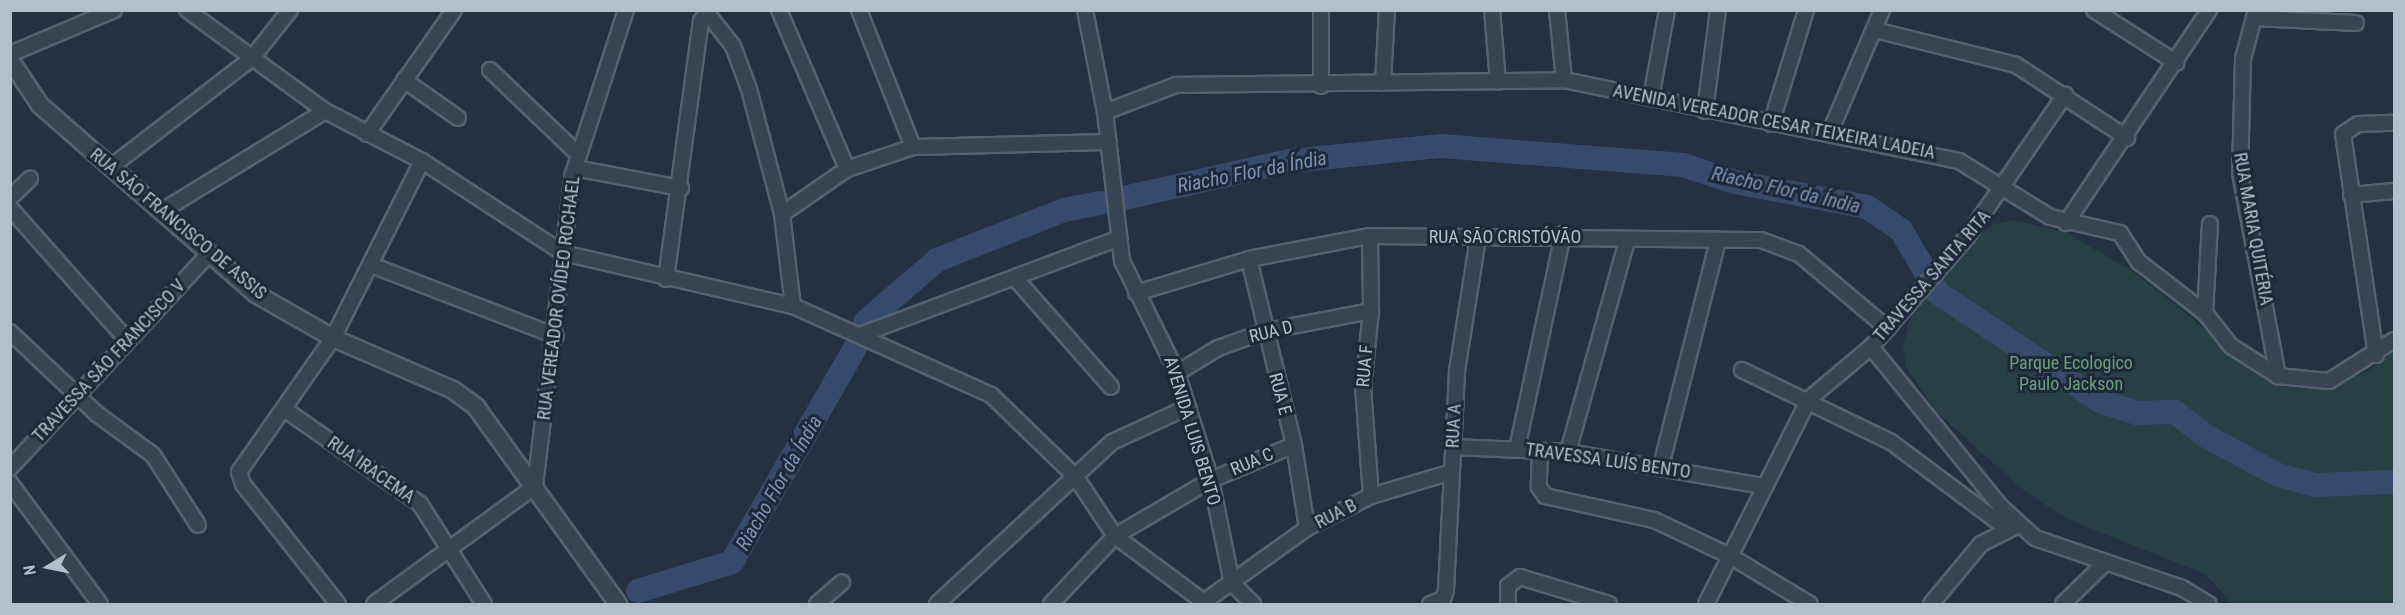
<!DOCTYPE html>
<html>
<head>
<meta charset="utf-8">
<style>
  body { margin:0 }
  #map { position:relative; width:2405px; height:615px; overflow:hidden; background:#233143; font-family:"Roboto Condensed",sans-serif }
  div>[style] { position:absolute }
  [style*='--x'] { left:calc(var(--x)*1px); top:calc(var(--y)*1px); width:calc(var(--w)*1px); rotate:calc(var(--a)*1deg) }
  .green>* { inset:0; background:#264044 }
  .river>* { height:24px; margin:-12px; padding:0 12px; transform-origin:12px; border-radius:12px; background:#364b6c }
  .roads { filter:drop-shadow(2px 0 #566170) drop-shadow(-2px 0 #566170) drop-shadow(0 2px #566170) drop-shadow(0 -2px #566170) }
  .minor>* { height:14px; margin:-7px; padding:0 7px; transform-origin:7px; border-radius:7px; background:#384353 }
  .tertiary>* { height:16px; margin:-8px; padding:0 8px; transform-origin:8px; border-radius:8px; background:#384353 }
  span { translate:-50% -50%; white-space:nowrap; text-align:center; line-height:1.15; -webkit-text-stroke:6px #1d2838; paint-order:stroke }
  .street-label { font-size:18px; color:#b5becd }
  .park-label { font-size:18px; color:#6aa077 }
  .water-label { font-size:20px; color:#7a93b7; font-style:italic }
  .frame { position:absolute; inset:0; border:12px solid #b5becd; pointer-events:none }
  .north { position:absolute; left:18px; top:537px; width:60px; height:60px; -webkit-text-stroke:4px #1d2838; paint-order:stroke; rotate:260deg; font-size:16px; font-weight:700; line-height:24px; text-align:center; color:#b5becd }
  .north::after { content:''; display:block; margin:auto; width:21px; height:27px; background:#b5becd; clip-path:polygon(50% 0,100% 100%,50% 72%,0 100%) }
</style>
</head>
<body>
<div id="map">
  <div class="green">
    <i style="clip-path:polygon(2013px 220px,2067px 233px,2132px 271px,2269px 380px,2309px 389px,2332px 386px,2368px 371px,2394px 351px,2394px 604px,2233px 604px,2205px 574px,2067px 519px,2022px 489px,1938px 413px,1906px 367px,1903px 345px,1910px 319px,1940px 271px,1992px 225px)"></i>
  </div>
  <div class="river">
    <i style="--x:1124;--y:198;--w:170;--a:-12.6"></i>
    <i style="--x:1290;--y:161;--w:152;--a:-5.7"></i>
    <i style="--x:1441;--y:146;--w:243;--a:4.5"></i>
    <i style="--x:1683;--y:165;--w:55;--a:18.1"></i>
    <i style="--x:1735;--y:182;--w:134;--a:10.7"></i>
    <i style="--x:1867;--y:207;--w:41;--a:34.1"></i>
    <i style="--x:1901;--y:230;--w:73;--a:59.6"></i>
    <i style="--x:1938;--y:293;--w:195;--a:33.7"></i>
    <i style="--x:2100;--y:401;--w:39;--a:18"></i>
    <i style="--x:2137;--y:413;--w:38;--a:-2"></i>
    <i style="--x:2175;--y:412;--w:37;--a:38"></i>
    <i style="--x:2204;--y:435;--w:84;--a:28.4"></i>
    <i style="--x:2278;--y:475;--w:39;--a:15"></i>
    <i style="--x:2316;--y:485;--w:78;--a:-2.2"></i>
    <i style="--x:865;--y:322;--w:95;--a:-40.7"></i>
    <i style="--x:937;--y:260;--w:136;--a:-21.5"></i>
    <i style="--x:1064;--y:210;--w:36;--a:-11"></i>
    <i style="--x:638;--y:591;--w:98;--a:-17.1"></i>
    <i style="--x:732;--y:562;--w:247;--a:-60.1"></i>
  </div>
  <div class="roads">
    <div class="minor">
      <i style="--x:187;--y:10;--w:171;--a:36.2"></i>
      <i style="--x:325;--y:111;--w:109;--a:27.3"></i>
      <i style="--x:422;--y:161;--w:168;--a:33.1"></i>
      <i style="--x:563;--y:253;--w:236;--a:13"></i>
      <i style="--x:793;--y:306;--w:217;--a:24.2"></i>
      <i style="--x:991;--y:395;--w:117;--a:44"></i>
      <i style="--x:1075;--y:476;--w:72;--a:56.3"></i>
      <i style="--x:1115;--y:536;--w:111;--a:36.6"></i>
      <i style="--x:779;--y:10;--w:173;--a:66.8"></i>
      <i style="--x:859;--y:10;--w:147;--a:68.5"></i>
      <i style="--x:1085;--y:10;--w:104;--a:78.9"></i>
      <i style="--x:1105;--y:112;--w:150;--a:83.5"></i>
      <i style="--x:1122;--y:261;--w:125;--a:63.8"></i>
      <i style="--x:1177;--y:373;--w:112;--a:72.4"></i>
      <i style="--x:1211;--y:480;--w:105;--a:78.5"></i>
      <i style="--x:1232;--y:583;--w:30;--a:45"></i>
      <i style="--x:1492;--y:10;--w:72;--a:85.2"></i>
      <i style="--x:1557;--y:10;--w:70;--a:84.3"></i>
      <i style="--x:2094;--y:10;--w:98;--a:32.6"></i>
      <i style="--x:2256;--y:10;--w:51;--a:104.9"></i>
      <i style="--x:2243;--y:59;--w:114;--a:91.5"></i>
      <i style="--x:2240;--y:173;--w:207;--a:79.4"></i>
      <i style="--x:2254;--y:18;--w:102;--a:2.8"></i>
      <i style="--x:1875;--y:30;--w:145;--a:13.9"></i>
      <i style="--x:2016;--y:65;--w:133;--a:33.3"></i>
      <i style="--x:10;--y:54;--w:113;--a:-22.9"></i>
      <i style="--x:490;--y:70;--w:122;--a:43.7"></i>
      <i style="--x:404;--y:80;--w:66;--a:35.1"></i>
      <i style="--x:1383;--y:83;--w:73;--a:-86.9"></i>
      <i style="--x:1321;--y:86;--w:76;--a:-90"></i>
      <i style="--x:1651;--y:98;--w:89;--a:-79.7"></i>
      <i style="--x:1705;--y:111;--w:102;--a:-82.7"></i>
      <i style="--x:1105;--y:112;--w:76;--a:-20.8"></i>
      <i style="--x:1176;--y:85;--w:388;--a:-0.7"></i>
      <i style="--x:1564;--y:80;--w:403;--a:11.6"></i>
      <i style="--x:1959;--y:161;--w:107;--a:31.6"></i>
      <i style="--x:2050;--y:217;--w:72;--a:12.9"></i>
      <i style="--x:2120;--y:233;--w:35;--a:57"></i>
      <i style="--x:2139;--y:262;--w:83;--a:37.7"></i>
      <i style="--x:2205;--y:313;--w:42;--a:51.8"></i>
      <i style="--x:2231;--y:346;--w:56;--a:32.6"></i>
      <i style="--x:2278;--y:376;--w:51;--a:5.6"></i>
      <i style="--x:2329;--y:381;--w:77;--a:-32.2"></i>
      <i style="--x:1771;--y:124;--w:119;--a:-72.9"></i>
      <i style="--x:1830;--y:132;--w:133;--a:-66.9"></i>
      <i style="--x:367;--y:134;--w:151;--a:-54.9"></i>
      <i style="--x:112;--y:166;--w:177;--a:-37.6"></i>
      <i style="--x:252;--y:58;--w:61;--a:-51.6"></i>
      <i style="--x:575;--y:168;--w:108;--a:10.7"></i>
      <i style="--x:2351;--y:195;--w:43;--a:-5.3"></i>
      <i style="--x:10;--y:198;--w:28;--a:-44"></i>
      <i style="--x:10;--y:208;--w:176;--a:48.4"></i>
      <i style="--x:162;--y:211;--w:191;--a:-31.5"></i>
      <i style="--x:782;--y:214;--w:79;--a:-34.7"></i>
      <i style="--x:847;--y:169;--w:70;--a:-18.4"></i>
      <i style="--x:913;--y:147;--w:196;--a:-1.5"></i>
      <i style="--x:2066;--y:223;--w:257;--a:-56.1"></i>
      <i style="--x:1370;--y:236;--w:75;--a:89.2"></i>
      <i style="--x:1371;--y:311;--w:76;--a:96"></i>
      <i style="--x:1363;--y:387;--w:109;--a:85.8"></i>
      <i style="--x:1249;--y:259;--w:191;--a:76.4"></i>
      <i style="--x:1294;--y:445;--w:84;--a:81.1"></i>
      <i style="--x:371;--y:265;--w:198;--a:21"></i>
      <i style="--x:1015;--y:278;--w:145;--a:48.6"></i>
      <i style="--x:666;--y:279;--w:260;--a:-82.3"></i>
      <i style="--x:701;--y:21;--w:10;--a:-53"></i>
      <i style="--x:707;--y:13;--w:42;--a:51.8"></i>
      <i style="--x:733;--y:46;--w:46;--a:69.6"></i>
      <i style="--x:749;--y:89;--w:129;--a:75.2"></i>
      <i style="--x:782;--y:214;--w:93;--a:83.2"></i>
      <i style="--x:1136;--y:293;--w:118;--a:-16.7"></i>
      <i style="--x:1249;--y:259;--w:123;--a:-10.8"></i>
      <i style="--x:1370;--y:236;--w:391;--a:0.6"></i>
      <i style="--x:1761;--y:240;--w:40;--a:20.2"></i>
      <i style="--x:1799;--y:254;--w:116;--a:40.1"></i>
      <i style="--x:2205;--y:313;--w:89;--a:-86.8"></i>
      <i style="--x:10;--y:332;--w:120;--a:43.3"></i>
      <i style="--x:97;--y:414;--w:69;--a:36.2"></i>
      <i style="--x:153;--y:455;--w:83;--a:57.3"></i>
      <i style="--x:860;--y:335;--w:277;--a:-20.5"></i>
      <i style="--x:1871;--y:347;--w:205;--a:50.9"></i>
      <i style="--x:2000;--y:506;--w:47;--a:42.4"></i>
      <i style="--x:2035;--y:538;--w:155;--a:18.8"></i>
      <i style="--x:2182;--y:588;--w:31;--a:31"></i>
      <i style="--x:2376;--y:355;--w:223;--a:-98.5"></i>
      <i style="--x:2343;--y:134;--w:18;--a:-34"></i>
      <i style="--x:2358;--y:124;--w:36;--a:-2"></i>
      <i style="--x:1742;--y:370;--w:165;--a:25.8"></i>
      <i style="--x:1891;--y:442;--w:147;--a:36.7"></i>
      <i style="--x:1177;--y:373;--w:48;--a:-31.4"></i>
      <i style="--x:1218;--y:348;--w:51;--a:-19.5"></i>
      <i style="--x:1266;--y:331;--w:107;--a:-10.8"></i>
      <i style="--x:284;--y:409;--w:166;--a:34.9"></i>
      <i style="--x:420;--y:504;--w:119;--a:57.4"></i>
      <i style="--x:1453;--y:447;--w:115;--a:2.5"></i>
      <i style="--x:1568;--y:452;--w:198;--a:9.9"></i>
      <i style="--x:1517;--y:449;--w:220;--a:-77.9"></i>
      <i style="--x:1540;--y:450;--w:37;--a:92"></i>
      <i style="--x:1539;--y:487;--w:11;--a:56"></i>
      <i style="--x:1545;--y:496;--w:112;--a:12.4"></i>
      <i style="--x:1654;--y:520;--w:84;--a:25.3"></i>
      <i style="--x:1730;--y:556;--w:93;--a:31"></i>
      <i style="--x:1568;--y:452;--w:220;--a:-74.4"></i>
      <i style="--x:1661;--y:466;--w:232;--a:-75.8"></i>
      <i style="--x:10;--y:468;--w:291;--a:-47.1"></i>
      <i style="--x:10;--y:483;--w:151;--a:53.4"></i>
      <i style="--x:338;--y:604;--w:153;--a:-128.4"></i>
      <i style="--x:243;--y:484;--w:13;--a:-108"></i>
      <i style="--x:239;--y:472;--w:164;--a:-55"></i>
      <i style="--x:333;--y:338;--w:198;--a:-63.3"></i>
      <i style="--x:374;--y:604;--w:200;--a:-36.2"></i>
      <i style="--x:535;--y:486;--w:314;--a:-83.1"></i>
      <i style="--x:573;--y:174;--w:172;--a:-72.1"></i>
      <i style="--x:817;--y:604;--w:33;--a:-41"></i>
      <i style="--x:937;--y:604;--w:238;--a:-42.8"></i>
      <i style="--x:1112;--y:442;--w:84;--a:-24.7"></i>
      <i style="--x:1051;--y:604;--w:93;--a:-46.7"></i>
      <i style="--x:1115;--y:536;--w:111;--a:-30.3"></i>
      <i style="--x:1211;--y:480;--w:90;--a:-22.9"></i>
      <i style="--x:1201;--y:604;--w:130;--a:-35.6"></i>
      <i style="--x:1307;--y:528;--w:72;--a:-26.6"></i>
      <i style="--x:1371;--y:496;--w:84;--a:-16.5"></i>
      <i style="--x:1430;--y:604;--w:14;--a:-21"></i>
      <i style="--x:1443;--y:599;--w:9;--a:-72"></i>
      <i style="--x:1446;--y:590;--w:219;--a:-87.1"></i>
      <i style="--x:1457;--y:371;--w:134;--a:-81"></i>
      <i style="--x:1508;--y:604;--w:18;--a:-90"></i>
      <i style="--x:1508;--y:586;--w:15;--a:-37"></i>
      <i style="--x:1520;--y:577;--w:93;--a:16.9"></i>
      <i style="--x:1706;--y:604;--w:229;--a:-63.3"></i>
      <i style="--x:1809;--y:399;--w:81;--a:-40"></i>
      <i style="--x:1871;--y:347;--w:146;--a:-48.9"></i>
      <i style="--x:1967;--y:237;--w:173;--a:-55.4"></i>
      <i style="--x:1931;--y:604;--w:78;--a:-50.2"></i>
      <i style="--x:1981;--y:544;--w:38;--a:-27"></i>
      <i style="--x:2063;--y:604;--w:57;--a:-44.3"></i>
    </div>
    <div class="tertiary">
      <i style="--x:10;--y:60;--w:54;--a:56.3"></i>
      <i style="--x:40;--y:105;--w:287;--a:41.2"></i>
      <i style="--x:256;--y:294;--w:89;--a:29.7"></i>
      <i style="--x:333;--y:338;--w:131;--a:23.4"></i>
      <i style="--x:453;--y:390;--w:29;--a:36"></i>
      <i style="--x:476;--y:407;--w:243;--a:54.2"></i>
    </div>
  </div>
  <div class="street-label">
    <span style="left:1774px;top:122px;rotate:11deg">AVENIDA VEREADOR CESAR TEIXEIRA LADEIA</span>
    <span style="left:178px;top:224px;rotate:40deg">RUA SÃO FRANCISCO DE ASSIS</span>
    <span style="left:2253px;top:229px;rotate:80deg">RUA MARIA QUITÉRIA</span>
    <span style="left:1505px;top:237px">RUA SÃO CRISTÓVÃO</span>
    <span style="left:1932px;top:276px;rotate:-49deg">TRAVESSA SANTA RITA</span>
    <span style="left:559px;top:298px;rotate:-83deg">RUA VEREADOR OVÍDEO ROCHAEL</span>
    <span style="left:1271px;top:332px;rotate:-14deg">RUA D</span>
    <span style="left:109px;top:361px;rotate:-47deg">TRAVESSA SÃO FRANCISCO V</span>
    <span style="left:1365px;top:366px;rotate:-85deg">RUA F</span>
    <span style="left:1280px;top:394px;rotate:75deg">RUA E</span>
    <span style="left:1454px;top:426px;rotate:-87deg">RUA A</span>
    <span style="left:1192px;top:431px;rotate:73deg">AVENIDA LUIS BENTO</span>
    <span style="left:1608px;top:461px;rotate:8deg">TRAVESSA LUÍS BENTO</span>
    <span style="left:1252px;top:462px;rotate:-23deg">RUA C</span>
    <span style="left:371px;top:470px;rotate:35deg">RUA IRACEMA</span>
    <span style="left:1336px;top:514px;rotate:-27deg">RUA B</span>
  </div>
  <div class="park-label">
    <span style="left:2071px;top:374px">Parque Ecologico<br>Paulo Jackson</span>
  </div>
  <div class="water-label">
    <span style="left:1252px;top:172px;rotate:-11deg">Riacho Flor da Índia</span>
    <span style="left:1786px;top:190px;rotate:13deg">Riacho Flor da Índia</span>
    <span style="left:779px;top:483px;rotate:-60deg">Riacho Flor da Índia</span>
  </div>
  <div class="frame"></div>
  <div class="north">N</div>
</div>
</body>
</html>
